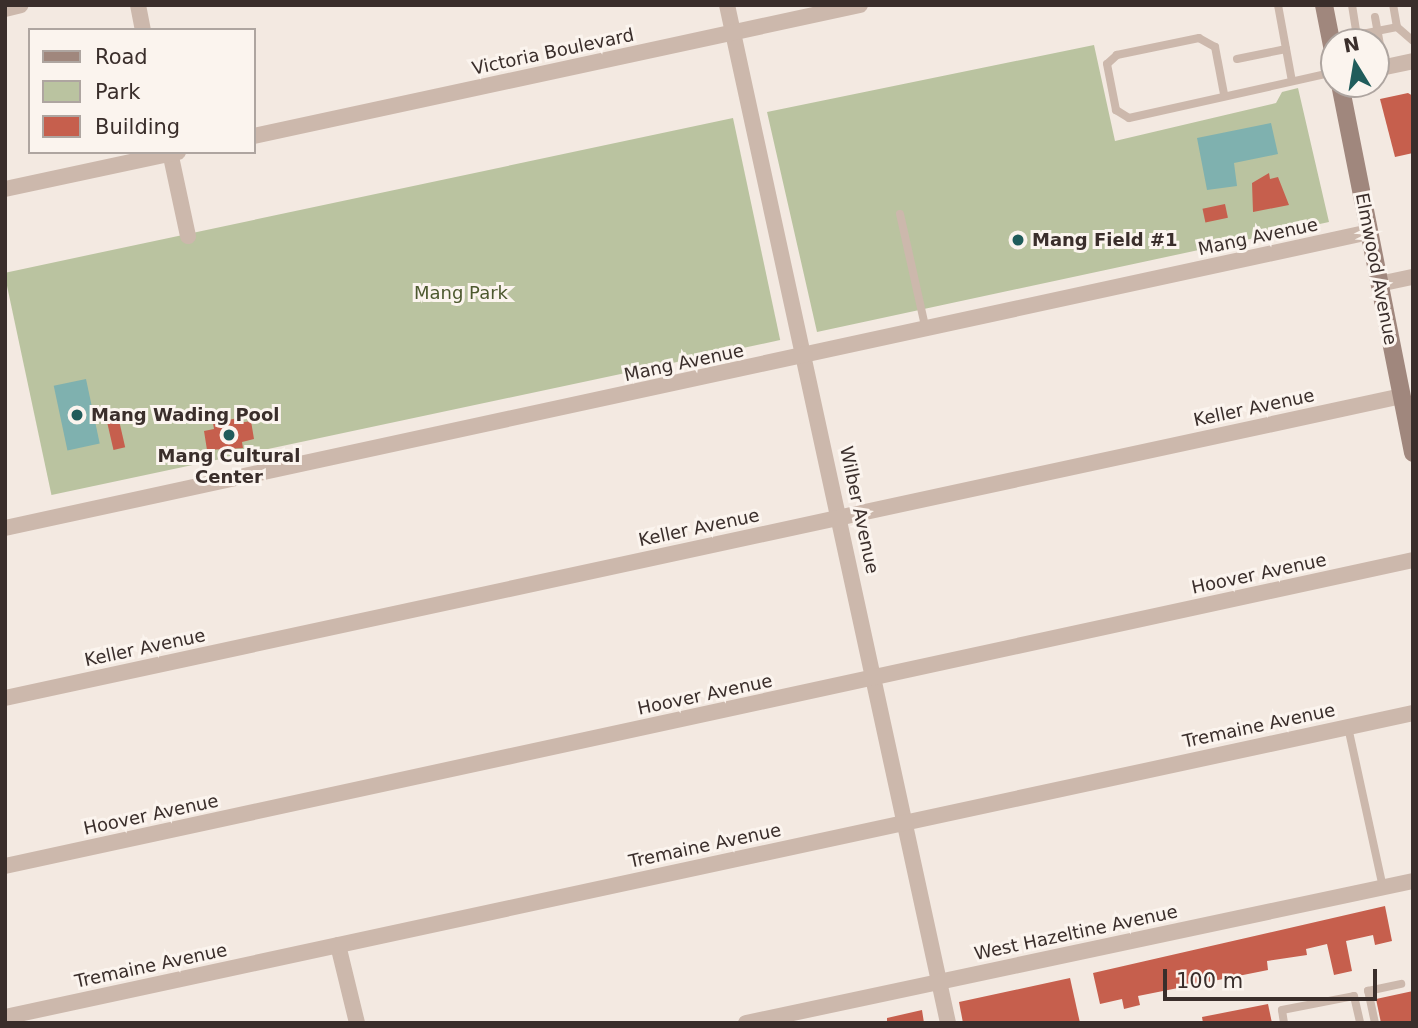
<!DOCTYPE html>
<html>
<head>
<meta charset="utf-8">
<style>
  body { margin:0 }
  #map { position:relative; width:1418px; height:1028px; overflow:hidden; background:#f3e9e1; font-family:"DejaVu Sans",sans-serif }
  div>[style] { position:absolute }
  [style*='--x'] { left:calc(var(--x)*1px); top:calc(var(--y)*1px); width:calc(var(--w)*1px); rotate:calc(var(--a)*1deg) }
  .green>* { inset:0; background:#bac3a0; transform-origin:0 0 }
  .water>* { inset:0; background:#7fb1af; transform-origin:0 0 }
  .building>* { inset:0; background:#c65f4d; transform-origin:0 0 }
  .lane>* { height:8px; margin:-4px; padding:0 4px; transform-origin:4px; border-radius:4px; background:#ccb8ac }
  .street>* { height:16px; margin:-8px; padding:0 8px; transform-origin:8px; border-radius:8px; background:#ccb8ac }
  .secondary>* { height:18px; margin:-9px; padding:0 9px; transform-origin:9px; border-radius:9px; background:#a0877d }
  .dots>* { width:19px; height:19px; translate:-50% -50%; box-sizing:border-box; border:4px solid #fbf4ee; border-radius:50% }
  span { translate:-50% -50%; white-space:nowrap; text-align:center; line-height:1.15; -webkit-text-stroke:6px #fbf4ee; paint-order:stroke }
  .street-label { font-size:18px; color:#3a2e2b }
  .poi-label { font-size:18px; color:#3a2e2b; font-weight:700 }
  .left { translate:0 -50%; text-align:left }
  .park-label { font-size:18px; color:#4d592f }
  .frame { position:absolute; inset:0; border:7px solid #3a2e2b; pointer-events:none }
  .legend { position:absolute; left:28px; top:28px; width:228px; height:126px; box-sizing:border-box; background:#fbf4ee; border:2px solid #aea5a0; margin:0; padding:9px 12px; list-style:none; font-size:21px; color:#3a2e2b }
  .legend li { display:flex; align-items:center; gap:14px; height:35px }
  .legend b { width:35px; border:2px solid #aea5a0 }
  .north { position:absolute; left:1320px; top:28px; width:70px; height:70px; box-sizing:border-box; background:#fbf4ee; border:2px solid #aea5a0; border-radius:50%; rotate:349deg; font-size:19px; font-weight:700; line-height:28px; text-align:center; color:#3a2e2b }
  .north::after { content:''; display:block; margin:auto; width:24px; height:32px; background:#205c5b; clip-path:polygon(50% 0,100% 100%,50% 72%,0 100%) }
  .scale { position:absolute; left:1163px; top:969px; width:214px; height:32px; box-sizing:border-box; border:4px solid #3a2e2b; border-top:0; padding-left:9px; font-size:21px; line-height:24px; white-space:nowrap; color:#3a2e2b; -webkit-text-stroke:5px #fbf4ee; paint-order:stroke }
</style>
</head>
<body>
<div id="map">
  <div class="green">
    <i style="clip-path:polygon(1094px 45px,1115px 141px,1276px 103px,1282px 92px,1298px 88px,1329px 222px,817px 332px,767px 112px)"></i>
    <i style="left:733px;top:118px;width:227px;height:745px;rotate:78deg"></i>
  </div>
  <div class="water">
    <i style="clip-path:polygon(1271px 123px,1278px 154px,1234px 163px,1237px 186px,1207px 190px,1197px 138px)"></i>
    <i style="left:86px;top:379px;width:66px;height:33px;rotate:78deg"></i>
  </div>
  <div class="building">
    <i style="clip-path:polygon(1408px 93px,1413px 96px,1413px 153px,1395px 157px,1380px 99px)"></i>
    <i style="clip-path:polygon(1269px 173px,1270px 179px,1278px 177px,1289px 205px,1253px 212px,1252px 183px)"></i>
    <i style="left:1225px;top:204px;width:14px;height:23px;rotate:78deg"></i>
    <i style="left:118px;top:416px;width:32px;height:12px;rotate:77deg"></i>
    <i style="clip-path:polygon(238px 418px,239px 423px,251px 421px,254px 439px,242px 442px,243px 448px,207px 450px,204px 431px,214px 429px,213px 423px)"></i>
    <i style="clip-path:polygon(1385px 906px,1392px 941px,1375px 945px,1373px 935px,1346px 941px,1352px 971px,1334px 975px,1327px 944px,1306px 949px,1307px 955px,1267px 961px,1268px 970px,1138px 996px,1140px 1005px,1124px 1009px,1122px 999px,1100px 1004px,1093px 973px)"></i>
    <i style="clip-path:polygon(1070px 978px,1080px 1023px,963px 1023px,959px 1002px)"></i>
    <i style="clip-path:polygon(1413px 991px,1413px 1023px,1381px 1023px,1376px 999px)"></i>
    <i style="clip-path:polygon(1268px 1004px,1272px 1023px,1203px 1023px,1202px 1017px)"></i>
    <i style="clip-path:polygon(922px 1010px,924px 1023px,887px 1023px,887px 1018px)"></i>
  </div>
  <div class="lane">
    <i style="--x:1278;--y:5;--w:77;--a:79.6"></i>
    <i style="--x:1352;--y:5;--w:30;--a:81"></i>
    <i style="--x:1375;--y:17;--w:51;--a:79.8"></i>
    <i style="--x:1397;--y:27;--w:21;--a:41"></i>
    <i style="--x:1331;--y:40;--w:67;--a:-11.1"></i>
    <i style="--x:1397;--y:27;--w:22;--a:-100"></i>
    <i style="--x:1237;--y:59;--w:50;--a:-11.5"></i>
    <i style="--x:1224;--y:94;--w:48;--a:-100.8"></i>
    <i style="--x:1215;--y:47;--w:18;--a:-151"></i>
    <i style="--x:1199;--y:38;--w:84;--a:168.3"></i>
    <i style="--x:1117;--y:55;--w:13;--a:138"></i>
    <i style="--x:1107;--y:64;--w:47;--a:78.9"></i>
    <i style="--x:1116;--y:110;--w:15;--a:32"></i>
    <i style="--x:1129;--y:118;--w:210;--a:-12.6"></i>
    <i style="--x:900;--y:214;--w:119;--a:77.4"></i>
    <i style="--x:1348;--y:727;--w:164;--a:77.7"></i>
    <i style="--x:1284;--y:1023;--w:13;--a:-99"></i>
    <i style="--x:1282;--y:1010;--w:73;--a:-11"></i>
    <i style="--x:1354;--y:996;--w:28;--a:77"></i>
    <i style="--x:1375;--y:1023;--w:33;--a:-102"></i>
    <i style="--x:1368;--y:991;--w:34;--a:-12"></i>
  </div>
  <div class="street">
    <i style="--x:138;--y:5;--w:25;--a:79"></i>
    <i style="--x:727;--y:5;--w:1042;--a:77.75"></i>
    <i style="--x:5;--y:9;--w:16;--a:-14"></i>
    <i style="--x:1376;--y:69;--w:38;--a:-12"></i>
    <i style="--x:254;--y:136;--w:620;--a:-12.2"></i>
    <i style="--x:170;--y:152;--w:86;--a:77.9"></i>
    <i style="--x:5;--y:189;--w:177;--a:-12.1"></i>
    <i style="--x:1379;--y:284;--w:35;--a:-12"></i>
    <i style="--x:5;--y:528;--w:1396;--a:-12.24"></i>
    <i style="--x:5;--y:698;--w:1429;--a:-12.2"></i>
    <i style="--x:5;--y:866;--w:1441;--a:-12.26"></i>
    <i style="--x:338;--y:945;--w:80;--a:76.3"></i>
    <i style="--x:5;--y:1017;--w:1440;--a:-12.18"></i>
    <i style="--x:746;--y:1023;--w:682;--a:-12.02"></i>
  </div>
  <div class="secondary">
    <i style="--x:1324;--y:5;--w:52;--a:78.9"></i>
    <i style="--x:1340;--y:84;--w:376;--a:78.8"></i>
  </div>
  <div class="dots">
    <i style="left:1018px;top:240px;background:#205c5b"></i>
    <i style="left:77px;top:415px;background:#205c5b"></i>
    <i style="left:229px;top:435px;background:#205c5b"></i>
  </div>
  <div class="street-label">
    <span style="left:553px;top:52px;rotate:-12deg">Victoria Boulevard</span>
    <span style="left:1258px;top:237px;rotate:-12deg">Mang Avenue</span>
    <span style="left:1376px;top:269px;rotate:79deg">Elmwood Avenue</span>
    <span style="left:684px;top:363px;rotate:-12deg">Mang Avenue</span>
    <span style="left:1254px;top:408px;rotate:-12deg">Keller Avenue</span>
    <span style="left:859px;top:510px;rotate:78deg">Wilber Avenue</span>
    <span style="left:699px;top:528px;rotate:-12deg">Keller Avenue</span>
    <span style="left:1259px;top:574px;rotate:-12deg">Hoover Avenue</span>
    <span style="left:145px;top:648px;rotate:-12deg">Keller Avenue</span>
    <span style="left:705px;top:695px;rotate:-12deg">Hoover Avenue</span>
    <span style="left:1259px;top:726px;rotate:-12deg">Tremaine Avenue</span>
    <span style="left:151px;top:815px;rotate:-12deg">Hoover Avenue</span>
    <span style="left:705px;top:846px;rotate:-12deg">Tremaine Avenue</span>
    <span style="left:1076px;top:933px;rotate:-12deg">West Hazeltine Avenue</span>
    <span style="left:151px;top:966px;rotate:-12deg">Tremaine Avenue</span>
  </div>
  <div class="poi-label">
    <span class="left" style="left:1032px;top:240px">Mang Field #1</span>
    <span class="left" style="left:91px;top:415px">Mang Wading Pool</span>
    <span style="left:229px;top:467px">Mang Cultural<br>Center</span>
  </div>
  <div class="park-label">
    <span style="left:461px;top:293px">Mang Park</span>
  </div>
  <div class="frame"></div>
  <ul class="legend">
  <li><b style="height:9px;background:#a0877d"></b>Road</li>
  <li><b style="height:19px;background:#bac3a0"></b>Park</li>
  <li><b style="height:19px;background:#c65f4d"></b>Building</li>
  </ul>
  <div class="north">N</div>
  <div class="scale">100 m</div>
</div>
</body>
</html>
